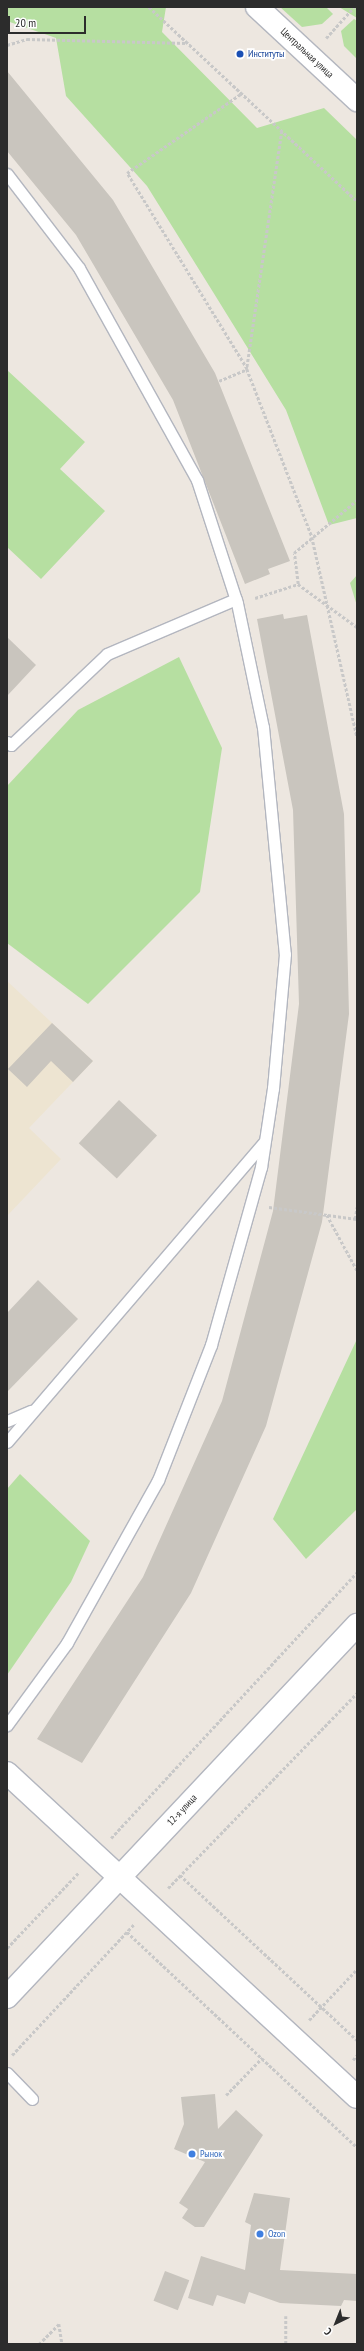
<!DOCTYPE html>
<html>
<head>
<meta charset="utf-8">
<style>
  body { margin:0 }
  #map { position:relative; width:364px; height:2351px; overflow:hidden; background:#ede7e0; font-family:"PT Sans Narrow",sans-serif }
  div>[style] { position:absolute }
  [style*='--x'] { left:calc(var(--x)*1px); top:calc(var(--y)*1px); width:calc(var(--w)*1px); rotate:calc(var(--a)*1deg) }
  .education>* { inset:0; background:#ede4d1 }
  .green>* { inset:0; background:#b6dfa1 }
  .building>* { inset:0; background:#c9c5be; transform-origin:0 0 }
  .path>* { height:2.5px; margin-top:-1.25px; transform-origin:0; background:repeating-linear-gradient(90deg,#c8c8c8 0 3px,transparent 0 5px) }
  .roads { filter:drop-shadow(1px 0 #b3b6bf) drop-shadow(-1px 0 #b3b6bf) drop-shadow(0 1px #b3b6bf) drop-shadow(0 -1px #b3b6bf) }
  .lane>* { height:11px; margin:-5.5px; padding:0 5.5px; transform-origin:5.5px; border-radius:5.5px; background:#fff }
  .street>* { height:22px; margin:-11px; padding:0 11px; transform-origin:11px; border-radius:11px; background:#fff }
  .secondary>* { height:22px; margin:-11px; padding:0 11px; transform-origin:11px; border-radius:11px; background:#fff }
  .dots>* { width:11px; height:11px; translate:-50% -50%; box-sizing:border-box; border:2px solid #fff; border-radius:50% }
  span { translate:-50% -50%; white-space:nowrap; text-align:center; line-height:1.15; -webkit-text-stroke:3.5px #fff; paint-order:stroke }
  .street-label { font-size:10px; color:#2c2c2c }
  .transit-label { font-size:10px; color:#164399 }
  .left { translate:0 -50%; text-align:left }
  .shop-label { font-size:10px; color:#366cbe }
  .frame { position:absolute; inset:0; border:8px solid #2c2c2c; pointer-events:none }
  .north { position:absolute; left:316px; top:2303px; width:40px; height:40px; -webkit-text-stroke:3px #fff; paint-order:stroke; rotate:223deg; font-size:11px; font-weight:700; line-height:16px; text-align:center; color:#2c2c2c }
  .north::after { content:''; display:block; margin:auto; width:14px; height:18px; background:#2c2c2c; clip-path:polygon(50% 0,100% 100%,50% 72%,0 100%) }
  .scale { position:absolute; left:8px; top:16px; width:78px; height:18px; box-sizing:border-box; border:2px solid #2c2c2c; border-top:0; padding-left:5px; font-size:12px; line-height:14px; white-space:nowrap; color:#2c2c2c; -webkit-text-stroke:3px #fff; paint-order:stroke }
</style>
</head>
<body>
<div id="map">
  <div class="education">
    <i style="clip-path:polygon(7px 981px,93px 1061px,29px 1128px,61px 1159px,7px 1216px)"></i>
  </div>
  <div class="green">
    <i style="clip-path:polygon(7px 7px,166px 7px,162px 32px,257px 128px,324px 108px,357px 140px,357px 518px,329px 525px,286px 410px,213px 292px,147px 186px,66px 96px,56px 38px,7px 21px)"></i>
    <i style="clip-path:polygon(280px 7px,326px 7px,333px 14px,322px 24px,302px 27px)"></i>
    <i style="clip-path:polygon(339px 7px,357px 7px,357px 18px)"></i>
    <i style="clip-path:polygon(354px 19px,357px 21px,357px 59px,344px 46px,341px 31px)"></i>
    <i style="clip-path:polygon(7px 370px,85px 442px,60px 469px,105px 511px,41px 579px,7px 547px)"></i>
    <i style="clip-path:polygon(357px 575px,357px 606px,350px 583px)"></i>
    <i style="clip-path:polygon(179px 657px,222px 748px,200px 892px,88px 1004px,7px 943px,7px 786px,78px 710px)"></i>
    <i style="clip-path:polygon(357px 1339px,357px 1509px,306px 1559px,273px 1519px)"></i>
    <i style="clip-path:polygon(20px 1474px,90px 1541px,71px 1582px,7px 1675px,7px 1489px)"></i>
  </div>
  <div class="building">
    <i style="clip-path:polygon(7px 71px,113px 200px,215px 373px,290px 561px,268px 569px,270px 574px,245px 584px,173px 400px,76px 235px,7px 151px)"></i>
    <i style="clip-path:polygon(283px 614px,284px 619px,307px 615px,344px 814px,349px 1014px,322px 1222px,266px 1426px,191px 1593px,82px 1763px,37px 1739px,143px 1577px,222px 1401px,273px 1211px,299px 1004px,293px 810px,257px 619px)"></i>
    <i style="clip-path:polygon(7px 637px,36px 665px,7px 696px)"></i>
    <i style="clip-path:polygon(52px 1023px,93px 1061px,73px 1082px,51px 1061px,27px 1087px,8px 1069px)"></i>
    <i style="left:119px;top:1100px;width:52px;height:59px;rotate:43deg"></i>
    <i style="clip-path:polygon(38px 1280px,78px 1319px,7px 1392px,7px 1313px)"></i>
    <i style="clip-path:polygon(215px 2094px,218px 2129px,236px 2110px,263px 2135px,204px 2227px,195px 2227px,182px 2218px,188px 2209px,179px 2203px,205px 2162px,174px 2149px,184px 2124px,181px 2097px)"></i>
    <i style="clip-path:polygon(254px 2193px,290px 2198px,280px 2270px,357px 2274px,357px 2301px,344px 2300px,341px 2306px,280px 2303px,249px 2292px,245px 2304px,217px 2295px,213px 2306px,188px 2298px,201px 2256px,245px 2270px,251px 2225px,245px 2222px)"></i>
    <i style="left:165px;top:2271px;width:26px;height:32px;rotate:21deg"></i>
  </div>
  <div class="path">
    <i style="--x:149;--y:7;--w:284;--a:43"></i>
    <i style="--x:326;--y:38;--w:42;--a:-47.9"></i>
    <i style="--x:7;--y:45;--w:21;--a:-17"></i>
    <i style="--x:27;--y:39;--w:160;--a:1.4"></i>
    <i style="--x:282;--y:131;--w:241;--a:98.4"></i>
    <i style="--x:247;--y:369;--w:180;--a:68.8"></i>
    <i style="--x:312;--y:537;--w:205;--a:77.3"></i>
    <i style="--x:219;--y:381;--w:30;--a:-23"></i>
    <i style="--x:247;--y:369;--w:230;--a:-121.5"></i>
    <i style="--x:127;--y:173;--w:140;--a:-34.8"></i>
    <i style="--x:298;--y:584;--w:73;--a:36.1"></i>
    <i style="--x:255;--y:598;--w:45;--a:-18"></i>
    <i style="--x:298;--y:584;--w:31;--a:-97"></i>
    <i style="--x:294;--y:553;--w:82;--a:-40.1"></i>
    <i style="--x:269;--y:1207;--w:59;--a:7.9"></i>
    <i style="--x:327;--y:1215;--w:63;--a:61.4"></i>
    <i style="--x:328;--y:1215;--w:29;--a:8"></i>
    <i style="--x:355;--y:1219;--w:12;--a:-81"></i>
    <i style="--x:111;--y:1838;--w:362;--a:-47.2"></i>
    <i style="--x:180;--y:1875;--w:242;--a:43"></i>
    <i style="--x:168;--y:1888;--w:272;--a:-45.9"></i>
    <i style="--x:127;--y:1932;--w:315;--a:43.1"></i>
    <i style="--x:7;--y:1948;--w:105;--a:-46.5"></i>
    <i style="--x:309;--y:2020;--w:70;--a:-46.7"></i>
    <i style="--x:12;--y:2055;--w:179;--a:-47"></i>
    <i style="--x:353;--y:2060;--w:6;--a:-51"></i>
    <i style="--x:226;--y:2095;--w:52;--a:-45.8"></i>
    <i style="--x:286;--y:2316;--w:28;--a:90"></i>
    <i style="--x:39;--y:2344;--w:28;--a:-45"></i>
    <i style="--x:59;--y:2324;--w:20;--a:81"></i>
  </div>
  <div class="roads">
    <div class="lane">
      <i style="--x:7;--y:174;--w:118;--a:52.5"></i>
      <i style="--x:79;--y:268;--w:243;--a:60.9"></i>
      <i style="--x:197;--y:480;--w:129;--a:72"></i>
      <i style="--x:237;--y:603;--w:127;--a:78.2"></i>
      <i style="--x:263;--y:727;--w:228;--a:84.5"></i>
      <i style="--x:285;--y:954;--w:135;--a:95.1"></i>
      <i style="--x:273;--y:1088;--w:80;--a:98.6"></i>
      <i style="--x:261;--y:1167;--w:185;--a:105.7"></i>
      <i style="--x:211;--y:1345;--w:145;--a:111.4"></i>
      <i style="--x:158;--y:1480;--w:187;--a:119.2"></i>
      <i style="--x:67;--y:1643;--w:102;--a:126.2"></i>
      <i style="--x:7;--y:742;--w:5;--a:37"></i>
      <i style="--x:11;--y:745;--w:132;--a:-43.5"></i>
      <i style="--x:107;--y:654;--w:140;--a:-23.1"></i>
      <i style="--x:7;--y:1421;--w:26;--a:-23"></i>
      <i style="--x:7;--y:1442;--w:394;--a:-49.4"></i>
      <i style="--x:7;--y:2073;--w:36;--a:46"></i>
    </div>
    <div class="street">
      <i style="--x:7;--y:1773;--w:477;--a:42.8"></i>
      <i style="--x:7;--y:1997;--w:511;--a:-46.75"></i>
    </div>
    <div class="secondary">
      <i style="--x:257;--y:7;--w:137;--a:42.9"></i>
    </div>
  </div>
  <div class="dots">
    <i style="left:240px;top:54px;background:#1a4fb4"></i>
    <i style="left:192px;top:2154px;background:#3f7fe0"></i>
    <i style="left:260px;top:2234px;background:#3f7fe0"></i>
  </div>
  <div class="street-label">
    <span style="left:307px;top:53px;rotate:43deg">Центральная улица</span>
    <span style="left:182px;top:1810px;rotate:-47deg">12-я улица</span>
  </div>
  <div class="transit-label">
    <span class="left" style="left:248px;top:54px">Институты</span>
  </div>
  <div class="shop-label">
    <span class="left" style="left:200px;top:2154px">Рынок</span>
    <span class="left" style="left:268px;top:2234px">Ozon</span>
  </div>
  <div class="frame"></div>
  <div class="north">С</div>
  <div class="scale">20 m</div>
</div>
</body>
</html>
